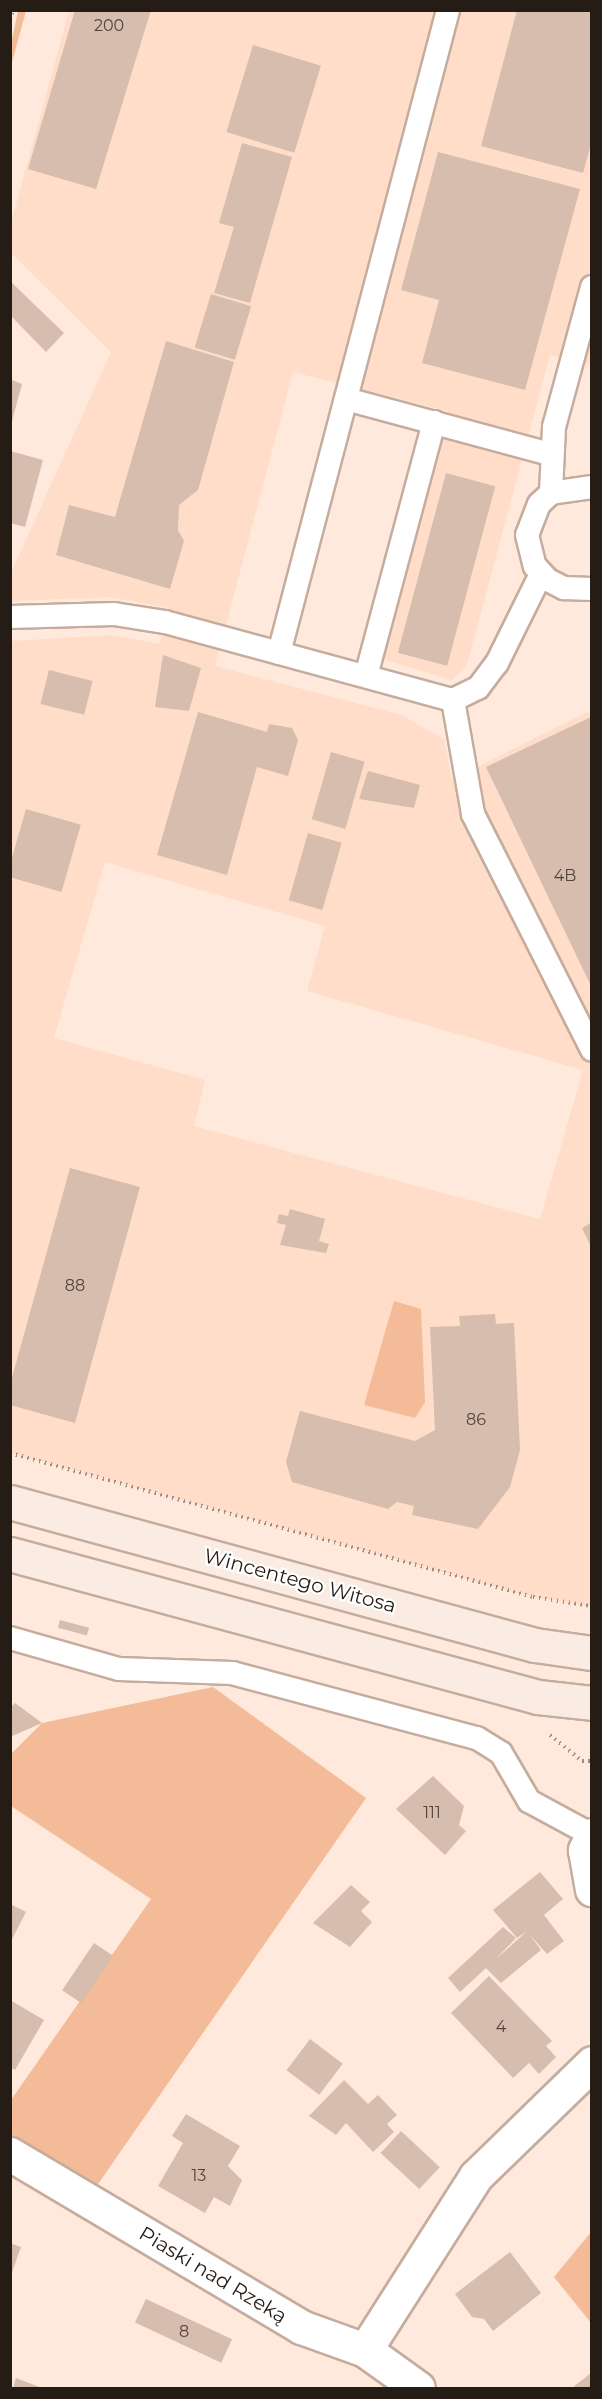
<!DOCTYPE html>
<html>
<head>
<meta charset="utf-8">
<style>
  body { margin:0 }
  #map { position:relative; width:602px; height:2399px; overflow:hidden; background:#ffe9dc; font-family:Montserrat,sans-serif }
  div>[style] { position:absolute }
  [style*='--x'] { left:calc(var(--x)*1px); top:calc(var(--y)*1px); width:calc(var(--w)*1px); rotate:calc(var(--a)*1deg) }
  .built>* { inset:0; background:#ffddc9 }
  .green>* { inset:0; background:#f3bb97 }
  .building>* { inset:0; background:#d7bdad; transform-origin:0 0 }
  .path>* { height:4px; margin-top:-2px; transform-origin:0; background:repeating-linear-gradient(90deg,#9e8e84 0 1.5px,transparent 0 6px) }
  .roads { filter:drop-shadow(2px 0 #c5ac9d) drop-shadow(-2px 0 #c5ac9d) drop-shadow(0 2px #c5ac9d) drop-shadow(0 -2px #c5ac9d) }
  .lane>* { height:22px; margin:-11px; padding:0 11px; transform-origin:11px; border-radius:11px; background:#fff }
  .street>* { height:33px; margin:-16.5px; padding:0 16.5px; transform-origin:16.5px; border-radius:16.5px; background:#fff }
  .secondary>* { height:33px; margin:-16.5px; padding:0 16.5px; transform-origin:16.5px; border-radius:16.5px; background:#fbece3 }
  span { translate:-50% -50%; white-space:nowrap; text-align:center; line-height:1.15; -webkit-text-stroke:4.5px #fff; paint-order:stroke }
  .number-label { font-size:16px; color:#52443c }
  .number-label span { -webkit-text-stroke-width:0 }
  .street-label { font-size:20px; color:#251c16 }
  .frame { position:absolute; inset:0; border:12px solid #251c16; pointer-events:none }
</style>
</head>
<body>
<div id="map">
  <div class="built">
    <i style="clip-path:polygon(evenodd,69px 11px,591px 11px,591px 365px,550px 355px,467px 665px,452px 680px,382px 659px,448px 411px,293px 372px,215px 666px,401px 715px,444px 739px,452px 780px,591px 710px,591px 1606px,533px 1597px,11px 1453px,11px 641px,113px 635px,160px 644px,167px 608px,111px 597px,11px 601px,11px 573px,111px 352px,11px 253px,11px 223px,69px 11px,105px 862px,325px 926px,307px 991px,583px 1070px,540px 1219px,194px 1126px,205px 1080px,54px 1038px,105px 862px)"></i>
  </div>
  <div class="green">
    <i style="clip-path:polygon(18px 11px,26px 11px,11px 66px,11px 44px)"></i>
    <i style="clip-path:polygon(394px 1301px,421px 1309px,425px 1402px,415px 1418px,364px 1405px)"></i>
    <i style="clip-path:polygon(213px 1687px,366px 1798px,96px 2187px,11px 2134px,11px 2100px,151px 1899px,11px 1806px,10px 1755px,42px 1723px)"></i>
    <i style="clip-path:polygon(591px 2232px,591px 2323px,554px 2277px)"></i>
  </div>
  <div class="building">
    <i style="clip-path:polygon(75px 10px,151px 10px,96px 189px,28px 169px)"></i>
    <i style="clip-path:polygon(517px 10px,591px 10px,591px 144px,583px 173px,481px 146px)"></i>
    <i style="left:253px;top:45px;width:71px;height:91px;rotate:17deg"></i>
    <i style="clip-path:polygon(242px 143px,292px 157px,250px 303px,214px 293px,234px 227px,219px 223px)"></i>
    <i style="clip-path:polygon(438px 152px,580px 189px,525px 390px,422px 363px,439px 300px,401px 290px)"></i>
    <i style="clip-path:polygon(10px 281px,64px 333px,46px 352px,10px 315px)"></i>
    <i style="left:211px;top:294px;width:42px;height:56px;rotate:17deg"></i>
    <i style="clip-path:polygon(166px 341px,234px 362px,198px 490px,179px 505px,178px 530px,184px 541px,170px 589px,56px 555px,69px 505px,115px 517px)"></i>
    <i style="clip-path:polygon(10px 379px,22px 384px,12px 421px,10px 420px)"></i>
    <i style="clip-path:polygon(10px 451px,43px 460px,25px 527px,10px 523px)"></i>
    <i style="left:446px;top:473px;width:51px;height:186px;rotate:15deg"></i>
    <i style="clip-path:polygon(163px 655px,201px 668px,189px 711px,155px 707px)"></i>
    <i style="left:49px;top:670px;width:45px;height:35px;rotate:14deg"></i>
    <i style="clip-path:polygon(198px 712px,267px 732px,269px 724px,292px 728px,298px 740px,288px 776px,257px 767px,227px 875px,157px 855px)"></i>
    <i style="clip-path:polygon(591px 717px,591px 986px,486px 767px)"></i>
    <i style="left:331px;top:752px;width:35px;height:70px;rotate:16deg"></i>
    <i style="clip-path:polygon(368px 771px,420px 785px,414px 808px,359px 799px)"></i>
    <i style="left:26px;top:809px;width:57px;height:70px;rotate:16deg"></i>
    <i style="left:308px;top:833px;width:35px;height:70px;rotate:16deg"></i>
    <i style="clip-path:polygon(70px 1168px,140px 1187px,75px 1423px,10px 1405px,10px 1385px)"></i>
    <i style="clip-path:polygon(290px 1209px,325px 1219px,319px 1241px,329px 1244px,326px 1253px,280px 1245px,286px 1225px,277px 1223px,279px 1214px,288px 1216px)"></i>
    <i style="clip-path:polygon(591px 1223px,591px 1247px,582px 1228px)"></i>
    <i style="clip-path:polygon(495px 1314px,496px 1324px,514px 1323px,520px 1450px,510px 1487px,478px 1529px,412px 1515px,414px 1506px,397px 1502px,388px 1509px,292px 1482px,286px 1462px,300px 1411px,415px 1441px,435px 1430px,430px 1327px,460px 1326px,459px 1316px)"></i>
    <i style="left:60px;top:1620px;width:30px;height:8px;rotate:15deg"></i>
    <i style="clip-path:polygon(15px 1703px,42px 1723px,10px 1737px,10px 1708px)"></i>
    <i style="clip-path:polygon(433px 1776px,464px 1806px,459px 1825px,466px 1831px,445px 1855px,396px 1809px)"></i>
    <i style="clip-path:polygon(540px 1872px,563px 1899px,544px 1915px,564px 1941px,547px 1954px,529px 1934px,541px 1950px,501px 1983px,486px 1968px,460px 1992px,448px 1978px,503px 1927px,516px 1938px,495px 1960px,527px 1931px,517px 1938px,493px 1910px)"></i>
    <i style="clip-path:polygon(351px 1885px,370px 1902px,361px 1911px,372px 1922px,350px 1947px,313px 1923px)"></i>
    <i style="clip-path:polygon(10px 1904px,26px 1912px,10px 1943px)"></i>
    <i style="left:94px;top:1943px;width:23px;height:57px;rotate:34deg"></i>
    <i style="clip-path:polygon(489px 1976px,552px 2041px,546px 2046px,556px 2057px,539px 2074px,529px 2063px,513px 2078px,451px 2013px)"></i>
    <i style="clip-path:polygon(10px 2000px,44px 2020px,15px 2070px,10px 2067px)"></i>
    <i style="left:310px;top:2039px;width:41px;height:39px;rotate:37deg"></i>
    <i style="clip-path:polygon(344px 2080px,368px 2104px,378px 2095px,397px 2115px,387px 2124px,394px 2132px,373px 2152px,346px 2123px,336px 2135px,309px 2116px)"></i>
    <i style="clip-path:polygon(186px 2114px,240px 2146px,228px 2166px,242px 2180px,230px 2206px,214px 2197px,205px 2213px,158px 2186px,183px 2143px,172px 2136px)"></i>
    <i style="left:401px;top:2131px;width:53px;height:30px;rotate:43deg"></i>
    <i style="clip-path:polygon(10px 2243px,21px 2247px,11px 2275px,10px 2275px)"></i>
    <i style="clip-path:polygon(510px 2252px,541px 2293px,493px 2331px,484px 2319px,472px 2317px,455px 2294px)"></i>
    <i style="left:146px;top:2299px;width:95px;height:26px;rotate:25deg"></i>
    <i style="clip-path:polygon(591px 2373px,591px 2388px,572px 2388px)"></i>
    <i style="clip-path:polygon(16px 2378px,42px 2388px,13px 2388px)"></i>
  </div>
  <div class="path">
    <i style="--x:10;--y:20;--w:10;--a:-73"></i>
    <i style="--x:10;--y:1453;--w:542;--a:15.39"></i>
    <i style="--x:533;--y:1597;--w:60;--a:8.7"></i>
    <i style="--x:550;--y:1735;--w:41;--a:39.1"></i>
    <i style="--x:582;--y:1761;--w:10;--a:0"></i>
  </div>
  <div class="roads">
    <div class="lane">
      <i style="--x:346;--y:399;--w:211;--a:15.1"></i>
      <i style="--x:592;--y:487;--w:41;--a:171.7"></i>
      <i style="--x:551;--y:493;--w:16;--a:137"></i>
      <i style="--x:539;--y:504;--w:33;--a:111"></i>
      <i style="--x:527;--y:535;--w:32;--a:76"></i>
      <i style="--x:535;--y:566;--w:19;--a:47"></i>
      <i style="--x:548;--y:580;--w:18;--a:27"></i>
      <i style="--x:564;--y:588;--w:28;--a:2"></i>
      <i style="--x:551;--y:493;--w:66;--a:-87.4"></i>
      <i style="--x:554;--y:427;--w:145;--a:-74.8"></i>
      <i style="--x:10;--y:617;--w:104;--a:-1.7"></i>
      <i style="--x:114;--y:614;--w:52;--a:8.9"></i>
      <i style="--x:165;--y:622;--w:298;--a:15.2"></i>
      <i style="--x:453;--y:700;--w:28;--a:-26"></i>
      <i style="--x:478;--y:688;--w:31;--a:-53"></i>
      <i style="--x:497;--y:663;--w:99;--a:-63.7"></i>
      <i style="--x:279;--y:653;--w:665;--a:-75.27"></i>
      <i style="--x:366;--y:676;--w:263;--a:-75"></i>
      <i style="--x:453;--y:700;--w:116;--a:80"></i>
      <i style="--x:473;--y:814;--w:264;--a:63.2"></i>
      <i style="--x:10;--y:1638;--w:113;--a:15.9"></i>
      <i style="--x:119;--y:1669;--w:113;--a:2"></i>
      <i style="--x:232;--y:1673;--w:253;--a:14.9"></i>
      <i style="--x:477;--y:1738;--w:28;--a:32"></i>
      <i style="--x:501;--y:1753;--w:56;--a:59.7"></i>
      <i style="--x:529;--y:1801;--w:72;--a:28.4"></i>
    </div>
    <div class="street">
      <i style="--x:592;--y:1835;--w:17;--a:115"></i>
      <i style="--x:585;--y:1850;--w:40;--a:80"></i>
      <i style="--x:10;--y:2154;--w:339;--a:30.7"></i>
      <i style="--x:301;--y:2327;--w:68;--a:19.8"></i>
      <i style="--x:365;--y:2350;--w:65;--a:35.6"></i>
      <i style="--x:365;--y:2350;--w:206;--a:-57.5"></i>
      <i style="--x:476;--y:2176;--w:162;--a:-44.2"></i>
    </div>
    <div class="secondary">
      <i style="--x:10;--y:1502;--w:544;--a:15.24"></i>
      <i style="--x:535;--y:1645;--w:58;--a:8"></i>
      <i style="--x:10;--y:1554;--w:547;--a:15.15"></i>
      <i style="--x:538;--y:1697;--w:54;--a:6.3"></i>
    </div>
  </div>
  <div class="number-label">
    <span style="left:109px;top:26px">200</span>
    <span style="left:565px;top:876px">4B</span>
    <span style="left:75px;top:1286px">88</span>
    <span style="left:476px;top:1420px">86</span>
    <span style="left:432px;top:1813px">111</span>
    <span style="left:501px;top:2027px">4</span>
    <span style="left:199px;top:2176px">13</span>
    <span style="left:184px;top:2332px">8</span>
  </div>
  <div class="street-label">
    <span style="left:300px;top:1581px;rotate:15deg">Wincentego Witosa</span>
    <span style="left:213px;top:2275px;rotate:31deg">Piaski nad Rzeką</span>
  </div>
  <div class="frame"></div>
</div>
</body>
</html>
